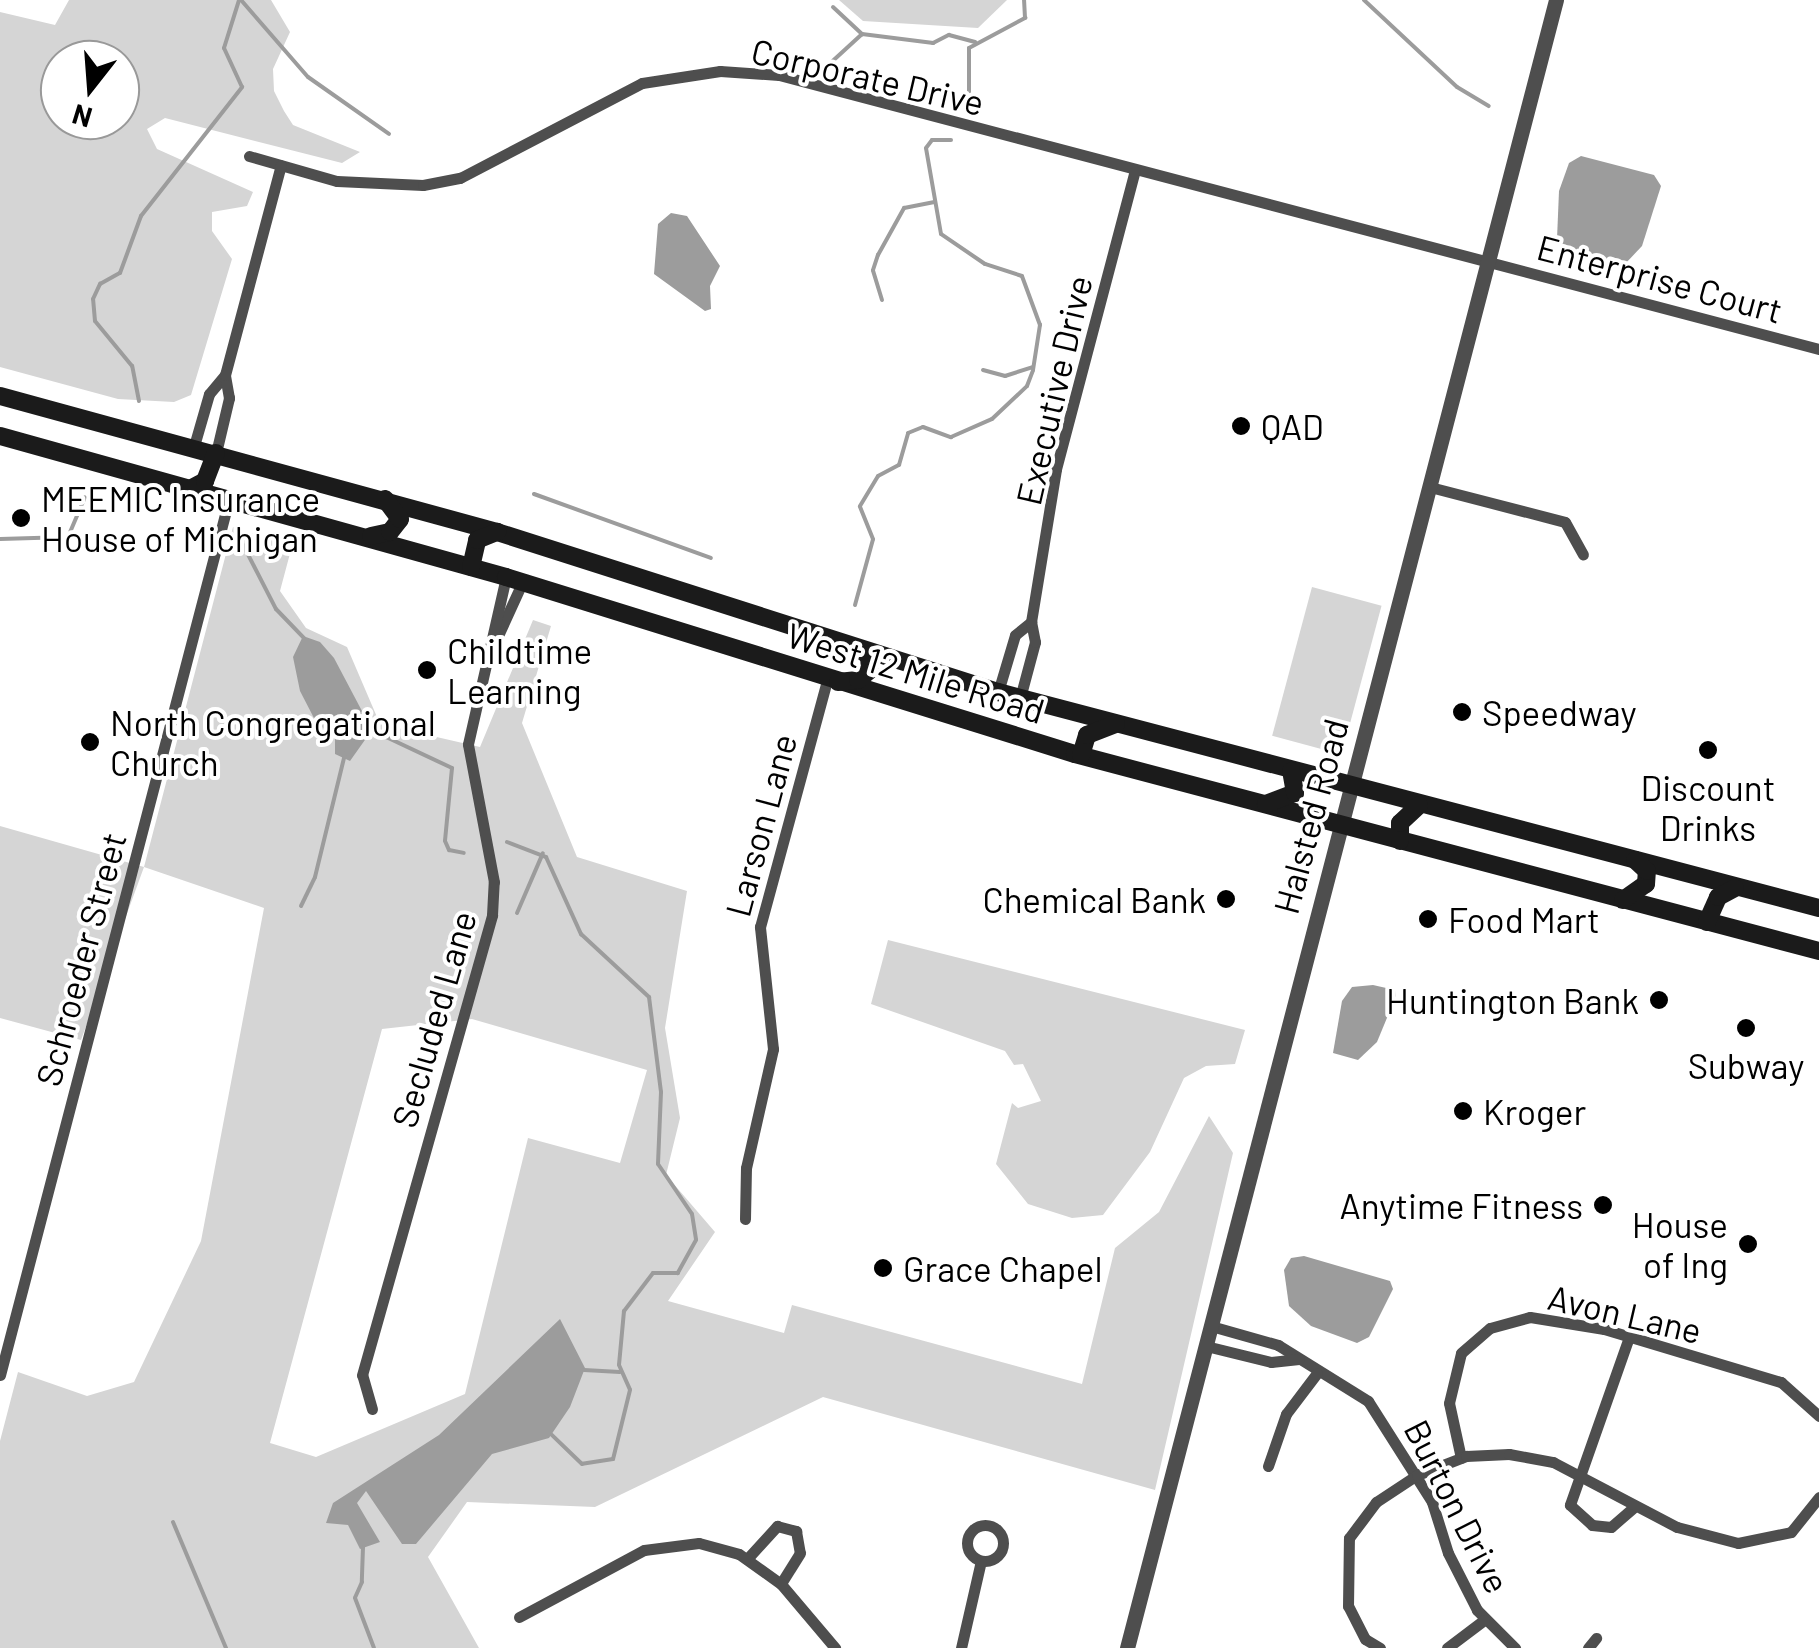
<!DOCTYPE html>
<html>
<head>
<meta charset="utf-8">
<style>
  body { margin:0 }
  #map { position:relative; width:1819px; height:1648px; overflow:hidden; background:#fff; font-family:Barlow,sans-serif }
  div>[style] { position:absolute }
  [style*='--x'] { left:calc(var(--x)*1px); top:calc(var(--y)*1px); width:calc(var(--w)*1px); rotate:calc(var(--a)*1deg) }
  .green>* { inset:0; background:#d5d5d5; transform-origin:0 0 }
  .water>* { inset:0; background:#9c9c9c }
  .stream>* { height:4px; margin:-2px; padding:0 2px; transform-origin:2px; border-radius:2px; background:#9c9c9c }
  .minor>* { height:11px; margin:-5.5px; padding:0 5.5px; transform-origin:5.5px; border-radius:5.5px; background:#4e4e4e }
  .minor>.ring { margin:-5.5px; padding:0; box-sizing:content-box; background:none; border:11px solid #4e4e4e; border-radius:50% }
  .tertiary>* { height:15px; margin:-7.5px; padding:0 7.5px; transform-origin:7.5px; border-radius:7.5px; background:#4e4e4e }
  .secondary>* { height:18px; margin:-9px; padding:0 9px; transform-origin:9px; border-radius:9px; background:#1b1b1b }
  .dots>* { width:28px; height:28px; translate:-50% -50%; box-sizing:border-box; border:5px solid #fff; border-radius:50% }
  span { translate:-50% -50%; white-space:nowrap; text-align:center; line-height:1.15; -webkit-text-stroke:8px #fff; paint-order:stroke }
  .street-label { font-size:35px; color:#000 }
  .poi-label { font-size:35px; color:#000 }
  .left { translate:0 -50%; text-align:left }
  .right { translate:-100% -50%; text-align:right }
  .north { position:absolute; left:40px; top:40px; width:100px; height:100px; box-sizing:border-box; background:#fff; border:2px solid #999; border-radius:50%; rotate:197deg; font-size:28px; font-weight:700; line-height:40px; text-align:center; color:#000 }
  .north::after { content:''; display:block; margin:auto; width:35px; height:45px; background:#000; clip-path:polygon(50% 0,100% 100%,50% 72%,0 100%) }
</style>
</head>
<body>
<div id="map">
  <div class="green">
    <i style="clip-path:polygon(evenodd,69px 0,271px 0,290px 32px,273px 69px,274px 91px,284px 111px,293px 125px,360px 152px,342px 163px,165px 118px,147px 129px,157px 149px,253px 192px,247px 206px,212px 212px,212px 231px,232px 259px,191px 395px,174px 402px,118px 399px,0 367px,0 12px,55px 25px,69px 0,60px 60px,120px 60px,120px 120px,60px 120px,60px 60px)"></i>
    <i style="clip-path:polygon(839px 0,1007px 0,978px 28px,863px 21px)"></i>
    <i style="clip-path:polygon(evenodd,233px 527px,292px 546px,280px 591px,306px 628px,347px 647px,380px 724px,480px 747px,533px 620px,551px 626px,522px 723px,577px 857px,687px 891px,665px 1028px,680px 1118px,666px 1175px,715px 1232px,668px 1301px,784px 1333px,792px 1305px,1082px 1384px,1115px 1248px,1159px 1212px,1209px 1116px,1233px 1153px,1155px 1490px,823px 1397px,595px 1507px,467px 1502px,428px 1557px,479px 1648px,0 1648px,0 1441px,18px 1372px,87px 1396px,134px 1382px,201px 1241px,264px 908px,144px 867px,81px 1040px,0 1018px,0 826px,144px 867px,233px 527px,472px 1019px,647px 1070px,620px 1163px,528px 1138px,465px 1394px,316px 1457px,270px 1443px,382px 1029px,472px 1019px)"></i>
    <i style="left:1312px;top:587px;width:72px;height:154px;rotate:15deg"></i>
    <i style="clip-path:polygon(888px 940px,1245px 1030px,1235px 1064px,1206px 1066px,1184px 1078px,1150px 1152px,1103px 1215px,1072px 1218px,1028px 1204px,996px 1164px,1012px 1103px,1018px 1108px,1041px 1101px,1023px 1064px,1014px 1065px,1005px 1051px,871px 1004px)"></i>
  </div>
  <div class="water">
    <i style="clip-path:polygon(1581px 156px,1654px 175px,1661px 186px,1642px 246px,1625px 264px,1567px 250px,1557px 239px,1559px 191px,1569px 163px)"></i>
    <i style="clip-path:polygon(671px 213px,687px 216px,720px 266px,710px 286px,711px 309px,705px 311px,654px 274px,658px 224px)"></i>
    <i style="clip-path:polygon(303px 636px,320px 642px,334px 658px,372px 730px,350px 761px,335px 754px,335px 738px,316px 722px,300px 691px,293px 657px)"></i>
    <i style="clip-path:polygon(1373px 985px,1395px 990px,1396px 996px,1377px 1042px,1358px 1060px,1333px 1053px,1342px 1001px,1352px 987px)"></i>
    <i style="clip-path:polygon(1304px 1256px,1390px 1281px,1393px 1289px,1369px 1337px,1357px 1343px,1311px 1326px,1289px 1306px,1284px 1270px,1291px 1258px)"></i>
    <i style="clip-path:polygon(560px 1319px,585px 1368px,570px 1407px,549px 1438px,492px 1454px,416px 1544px,402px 1544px,366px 1491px,357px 1503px,380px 1542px,360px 1549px,348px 1525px,326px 1523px,333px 1503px,439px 1435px)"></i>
  </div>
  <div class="stream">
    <i style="--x:241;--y:0;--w:102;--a:49"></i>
    <i style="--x:308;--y:77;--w:99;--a:35.1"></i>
    <i style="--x:1364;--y:0;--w:127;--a:43.1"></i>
    <i style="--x:1457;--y:87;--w:37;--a:31"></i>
    <i style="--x:833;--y:7;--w:40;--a:43"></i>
    <i style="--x:825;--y:68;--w:50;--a:-42.6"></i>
    <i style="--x:862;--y:34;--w:72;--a:7.2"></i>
    <i style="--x:933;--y:43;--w:18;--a:-27"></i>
    <i style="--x:949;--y:35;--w:27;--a:15"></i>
    <i style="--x:969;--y:109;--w:61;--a:-90"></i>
    <i style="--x:969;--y:48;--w:64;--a:-28.2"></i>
    <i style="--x:1025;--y:18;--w:18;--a:-93"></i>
    <i style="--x:882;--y:300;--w:31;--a:-107"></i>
    <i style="--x:873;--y:270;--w:16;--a:-72"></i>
    <i style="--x:878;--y:255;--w:54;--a:-61"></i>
    <i style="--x:904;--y:208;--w:31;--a:-11"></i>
    <i style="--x:983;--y:370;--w:23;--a:15"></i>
    <i style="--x:1005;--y:376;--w:29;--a:-18"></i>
    <i style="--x:139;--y:401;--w:36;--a:-101"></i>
    <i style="--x:132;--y:366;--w:58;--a:-129.4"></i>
    <i style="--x:95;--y:321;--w:22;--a:-95"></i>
    <i style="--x:93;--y:299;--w:17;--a:-65"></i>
    <i style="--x:100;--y:284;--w:23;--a:-29"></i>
    <i style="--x:120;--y:273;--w:61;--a:-69.8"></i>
    <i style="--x:141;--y:216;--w:164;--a:-51.9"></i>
    <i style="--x:242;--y:87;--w:43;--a:-114.8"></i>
    <i style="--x:224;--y:48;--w:50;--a:-72.6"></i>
    <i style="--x:534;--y:494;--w:188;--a:19.9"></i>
    <i style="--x:239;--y:537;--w:81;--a:62.8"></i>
    <i style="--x:276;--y:609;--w:40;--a:46"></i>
    <i style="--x:0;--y:539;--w:68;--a:-1.7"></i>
    <i style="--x:68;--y:537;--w:43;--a:-67"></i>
    <i style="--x:855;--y:605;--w:68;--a:-74.7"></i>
    <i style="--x:873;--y:539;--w:35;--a:-112"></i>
    <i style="--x:860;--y:506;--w:35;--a:-59"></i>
    <i style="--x:878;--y:476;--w:24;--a:-28"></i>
    <i style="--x:899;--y:465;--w:33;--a:-74"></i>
    <i style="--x:908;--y:433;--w:16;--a:-22"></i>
    <i style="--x:923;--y:427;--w:30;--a:20"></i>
    <i style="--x:951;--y:437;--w:45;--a:-23.7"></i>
    <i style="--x:992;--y:419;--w:48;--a:-43.3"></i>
    <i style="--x:1027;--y:386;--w:17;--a:-69"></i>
    <i style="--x:1033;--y:370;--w:46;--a:-81.2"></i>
    <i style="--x:1040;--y:325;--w:52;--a:-110.2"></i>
    <i style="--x:1022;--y:276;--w:39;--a:-162"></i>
    <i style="--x:985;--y:264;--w:53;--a:-145.7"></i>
    <i style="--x:941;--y:234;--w:87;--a:-99.9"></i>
    <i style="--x:926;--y:148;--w:10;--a:-53"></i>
    <i style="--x:932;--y:140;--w:19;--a:0"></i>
    <i style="--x:367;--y:728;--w:94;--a:25.2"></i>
    <i style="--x:452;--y:768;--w:73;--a:95.5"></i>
    <i style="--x:445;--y:841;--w:10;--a:66"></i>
    <i style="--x:449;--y:850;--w:15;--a:11"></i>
    <i style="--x:507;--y:842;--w:42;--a:21"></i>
    <i style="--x:546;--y:857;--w:85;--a:65.6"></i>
    <i style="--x:581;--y:934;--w:93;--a:42.8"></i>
    <i style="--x:649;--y:997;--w:96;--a:82.8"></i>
    <i style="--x:661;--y:1092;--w:72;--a:92.4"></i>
    <i style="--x:658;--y:1164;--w:60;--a:55.8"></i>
    <i style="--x:692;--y:1214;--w:26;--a:81"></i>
    <i style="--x:696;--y:1240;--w:38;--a:119"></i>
    <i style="--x:678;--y:1273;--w:25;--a:180"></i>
    <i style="--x:653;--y:1273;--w:48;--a:127.3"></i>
    <i style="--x:624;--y:1311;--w:54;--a:95.3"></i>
    <i style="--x:619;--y:1365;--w:27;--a:66"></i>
    <i style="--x:630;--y:1390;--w:71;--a:103.8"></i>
    <i style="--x:613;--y:1459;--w:31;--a:171"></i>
    <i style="--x:582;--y:1464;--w:42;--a:-136"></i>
    <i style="--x:301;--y:906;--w:32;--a:-64"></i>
    <i style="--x:315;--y:877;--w:127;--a:-76.3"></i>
    <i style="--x:517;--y:913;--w:65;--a:-66.6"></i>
    <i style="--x:584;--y:1370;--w:36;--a:3"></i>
    <i style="--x:173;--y:1522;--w:137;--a:67.2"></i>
    <i style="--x:363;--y:1547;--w:35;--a:92"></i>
    <i style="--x:362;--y:1582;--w:17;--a:114"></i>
    <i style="--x:355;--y:1598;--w:53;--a:69.2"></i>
  </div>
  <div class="minor">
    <i style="--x:249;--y:156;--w:91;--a:15.9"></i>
    <i style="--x:337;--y:181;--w:86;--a:2.7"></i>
    <i style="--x:423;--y:185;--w:38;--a:-11"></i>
    <i style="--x:460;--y:178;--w:205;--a:-27.6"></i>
    <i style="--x:642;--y:83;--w:79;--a:-8.7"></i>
    <i style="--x:720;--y:71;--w:59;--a:3.9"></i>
    <i style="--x:779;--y:75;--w:1075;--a:14.76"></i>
    <i style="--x:194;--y:446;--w:54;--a:-73.9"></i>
    <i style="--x:209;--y:394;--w:25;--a:-50"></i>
    <i style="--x:216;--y:453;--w:57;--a:-76.7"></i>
    <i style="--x:229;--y:398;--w:23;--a:-100"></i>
    <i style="--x:225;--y:375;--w:217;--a:-75.1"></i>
    <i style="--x:1430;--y:487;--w:139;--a:14.5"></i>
    <i style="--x:1565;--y:522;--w:37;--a:61"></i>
    <i style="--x:496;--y:640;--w:63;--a:-65.5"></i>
    <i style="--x:998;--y:692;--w:59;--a:-73.4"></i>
    <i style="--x:1015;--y:635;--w:21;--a:-39"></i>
    <i style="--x:1020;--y:698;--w:58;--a:-75"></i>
    <i style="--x:1035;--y:642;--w:20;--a:-101"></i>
    <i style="--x:1031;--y:622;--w:155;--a:-80.7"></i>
    <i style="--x:1056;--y:469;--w:308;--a:-75.2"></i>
    <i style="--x:745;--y:1219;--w:51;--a:-88.9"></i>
    <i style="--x:746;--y:1168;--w:122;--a:-77.2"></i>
    <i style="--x:773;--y:1049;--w:123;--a:-96.1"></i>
    <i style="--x:760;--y:927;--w:255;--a:-74.8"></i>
    <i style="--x:1211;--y:1326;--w:70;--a:15.8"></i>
    <i style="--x:1278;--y:1345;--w:106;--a:31.9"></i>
    <i style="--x:1368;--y:1401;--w:120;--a:57.6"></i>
    <i style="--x:1432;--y:1502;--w:53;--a:72.6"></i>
    <i style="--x:1448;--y:1553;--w:64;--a:63"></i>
    <i style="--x:1477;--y:1610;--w:54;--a:45"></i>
    <i style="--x:1629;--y:1337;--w:178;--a:109.4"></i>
    <i style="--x:1570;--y:1505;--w:30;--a:42"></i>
    <i style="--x:1592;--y:1525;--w:19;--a:6"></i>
    <i style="--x:1611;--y:1527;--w:29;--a:-41"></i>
    <i style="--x:1206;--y:1346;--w:67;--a:13.8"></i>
    <i style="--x:1271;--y:1362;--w:28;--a:-6"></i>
    <i style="--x:0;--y:1375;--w:905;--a:-75.35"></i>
    <i style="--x:372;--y:1409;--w:35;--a:-106"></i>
    <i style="--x:362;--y:1375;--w:478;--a:-74.2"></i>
    <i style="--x:492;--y:915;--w:33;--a:-87"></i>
    <i style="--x:494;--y:882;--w:140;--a:-100.7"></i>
    <i style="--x:468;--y:744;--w:171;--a:-77.2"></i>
    <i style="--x:1461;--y:1458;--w:56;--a:-102.3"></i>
    <i style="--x:1449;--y:1403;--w:51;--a:-76.5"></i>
    <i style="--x:1461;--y:1353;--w:38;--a:-41"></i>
    <i style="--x:1490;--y:1328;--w:41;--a:-15.4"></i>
    <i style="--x:1530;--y:1317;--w:75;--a:9.2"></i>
    <i style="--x:1604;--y:1329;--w:185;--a:16.7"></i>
    <i style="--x:1781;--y:1382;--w:51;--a:41.8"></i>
    <i style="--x:1268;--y:1466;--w:55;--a:-70.9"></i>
    <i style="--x:1286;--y:1414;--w:51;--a:-52.9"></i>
    <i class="ring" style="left:967px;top:1525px;width:25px;height:25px"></i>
    <i style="--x:747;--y:1559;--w:45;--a:-47.7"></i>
    <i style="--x:777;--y:1526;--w:20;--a:15"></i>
    <i style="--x:796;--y:1531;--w:22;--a:80"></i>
    <i style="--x:800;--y:1553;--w:36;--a:122"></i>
    <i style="--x:519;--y:1617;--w:142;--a:-28.2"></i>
    <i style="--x:644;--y:1550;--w:55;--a:-7.3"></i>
    <i style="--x:699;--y:1543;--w:41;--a:15.4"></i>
    <i style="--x:739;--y:1554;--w:52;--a:35.5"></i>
    <i style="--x:781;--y:1584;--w:84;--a:49.8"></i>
    <i style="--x:961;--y:1648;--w:89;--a:-77.1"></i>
    <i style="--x:1380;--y:1648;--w:17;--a:-149"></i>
    <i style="--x:1365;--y:1639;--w:37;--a:-117"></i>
    <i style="--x:1348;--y:1606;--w:68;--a:-89.2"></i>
    <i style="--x:1349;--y:1538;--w:45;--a:-53.1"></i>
    <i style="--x:1376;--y:1502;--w:49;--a:-33.4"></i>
    <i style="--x:1417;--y:1475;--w:53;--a:-21.2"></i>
    <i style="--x:1466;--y:1456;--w:43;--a:-2.7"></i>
    <i style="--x:1509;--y:1454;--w:45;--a:10.3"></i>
    <i style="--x:1553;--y:1462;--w:140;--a:27.7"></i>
    <i style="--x:1677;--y:1527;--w:63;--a:14.7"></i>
    <i style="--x:1738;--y:1543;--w:54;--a:-11.7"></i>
    <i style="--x:1791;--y:1532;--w:45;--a:-51.3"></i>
    <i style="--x:1447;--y:1648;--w:46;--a:-37.1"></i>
    <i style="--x:1588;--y:1648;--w:13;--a:-51"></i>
  </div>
  <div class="tertiary">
    <i style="--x:1127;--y:1648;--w:1703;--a:-75.41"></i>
  </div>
  <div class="secondary">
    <i style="--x:0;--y:396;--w:515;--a:15.3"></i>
    <i style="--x:497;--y:532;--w:526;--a:17.71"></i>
    <i style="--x:998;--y:692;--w:849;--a:14.74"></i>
    <i style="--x:0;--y:436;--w:525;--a:15.57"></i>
    <i style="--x:506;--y:577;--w:596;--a:17.28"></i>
    <i style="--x:1075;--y:754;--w:770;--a:14.83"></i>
    <i style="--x:192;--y:488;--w:15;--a:-28"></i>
    <i style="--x:205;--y:481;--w:30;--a:-69"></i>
    <i style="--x:371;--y:536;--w:19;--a:-12"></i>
    <i style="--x:390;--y:532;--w:16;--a:-52"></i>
    <i style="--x:400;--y:519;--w:25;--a:-127"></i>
    <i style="--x:471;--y:567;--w:28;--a:-77"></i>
    <i style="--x:477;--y:540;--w:22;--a:-22"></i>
    <i style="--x:838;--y:682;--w:20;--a:-6"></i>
    <i style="--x:858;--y:680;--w:16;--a:-40"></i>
    <i style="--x:870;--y:670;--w:14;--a:-94"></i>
    <i style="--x:869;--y:656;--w:12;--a:-145"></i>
    <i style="--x:1081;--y:755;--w:21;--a:-73"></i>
    <i style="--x:1087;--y:735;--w:31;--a:-21"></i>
    <i style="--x:1266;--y:804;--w:31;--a:-21"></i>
    <i style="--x:1295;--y:793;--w:22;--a:-100"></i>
    <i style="--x:1400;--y:841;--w:18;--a:-90"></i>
    <i style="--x:1400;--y:823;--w:26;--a:-43"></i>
    <i style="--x:1623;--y:900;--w:28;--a:-35"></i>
    <i style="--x:1646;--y:884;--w:13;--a:-86"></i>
    <i style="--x:1647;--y:871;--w:16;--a:-137"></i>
    <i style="--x:1707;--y:922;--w:27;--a:-66"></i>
    <i style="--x:1718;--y:897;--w:19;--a:-28"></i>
  </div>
  <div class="dots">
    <i style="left:1241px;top:426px;background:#000"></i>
    <i style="left:21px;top:518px;background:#000"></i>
    <i style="left:427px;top:670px;background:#000"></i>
    <i style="left:1462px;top:712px;background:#000"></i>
    <i style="left:90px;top:742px;background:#000"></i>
    <i style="left:1708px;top:750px;background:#000"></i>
    <i style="left:1226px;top:899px;background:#000"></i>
    <i style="left:1428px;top:919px;background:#000"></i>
    <i style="left:1659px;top:1000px;background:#000"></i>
    <i style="left:1746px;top:1028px;background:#000"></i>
    <i style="left:1463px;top:1111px;background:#000"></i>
    <i style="left:1603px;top:1205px;background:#000"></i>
    <i style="left:1748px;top:1244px;background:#000"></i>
    <i style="left:883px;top:1268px;background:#000"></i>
  </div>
  <div class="street-label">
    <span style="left:868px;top:76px;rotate:13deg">Corporate Drive</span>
    <span style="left:1660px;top:278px;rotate:15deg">Enterprise Court</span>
    <span style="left:1053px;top:390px;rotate:-77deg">Executive Drive</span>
    <span style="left:916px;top:672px;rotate:17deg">West 12 Mile Road</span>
    <span style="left:1310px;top:816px;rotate:-75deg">Halsted Road</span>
    <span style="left:760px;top:825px;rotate:-75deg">Larson Lane</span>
    <span style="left:80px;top:959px;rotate:-75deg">Schroeder Street</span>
    <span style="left:433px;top:1019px;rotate:-74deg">Secluded Lane</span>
    <span style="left:1625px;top:1313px;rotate:13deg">Avon Lane</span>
    <span style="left:1458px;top:1506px;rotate:63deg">Burton Drive</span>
  </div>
  <div class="poi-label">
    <span class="left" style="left:1261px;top:426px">QAD</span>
    <span class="left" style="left:41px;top:518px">MEEMIC Insurance<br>House of Michigan</span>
    <span class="left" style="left:447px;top:670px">Childtime<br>Learning</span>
    <span class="left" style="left:1482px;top:712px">Speedway</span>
    <span class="left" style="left:110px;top:742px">North Congregational<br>Church</span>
    <span style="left:1708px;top:807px">Discount<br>Drinks</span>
    <span class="right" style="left:1206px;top:899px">Chemical Bank</span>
    <span class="left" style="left:1448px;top:919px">Food Mart</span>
    <span class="right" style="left:1639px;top:1000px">Huntington Bank</span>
    <span style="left:1746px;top:1065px">Subway</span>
    <span class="left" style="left:1483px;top:1111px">Kroger</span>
    <span class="right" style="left:1583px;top:1205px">Anytime Fitness</span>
    <span class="right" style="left:1728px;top:1244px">House<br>of Ing</span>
    <span class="left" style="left:903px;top:1268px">Grace Chapel</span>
  </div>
  <div class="north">N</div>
</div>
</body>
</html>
